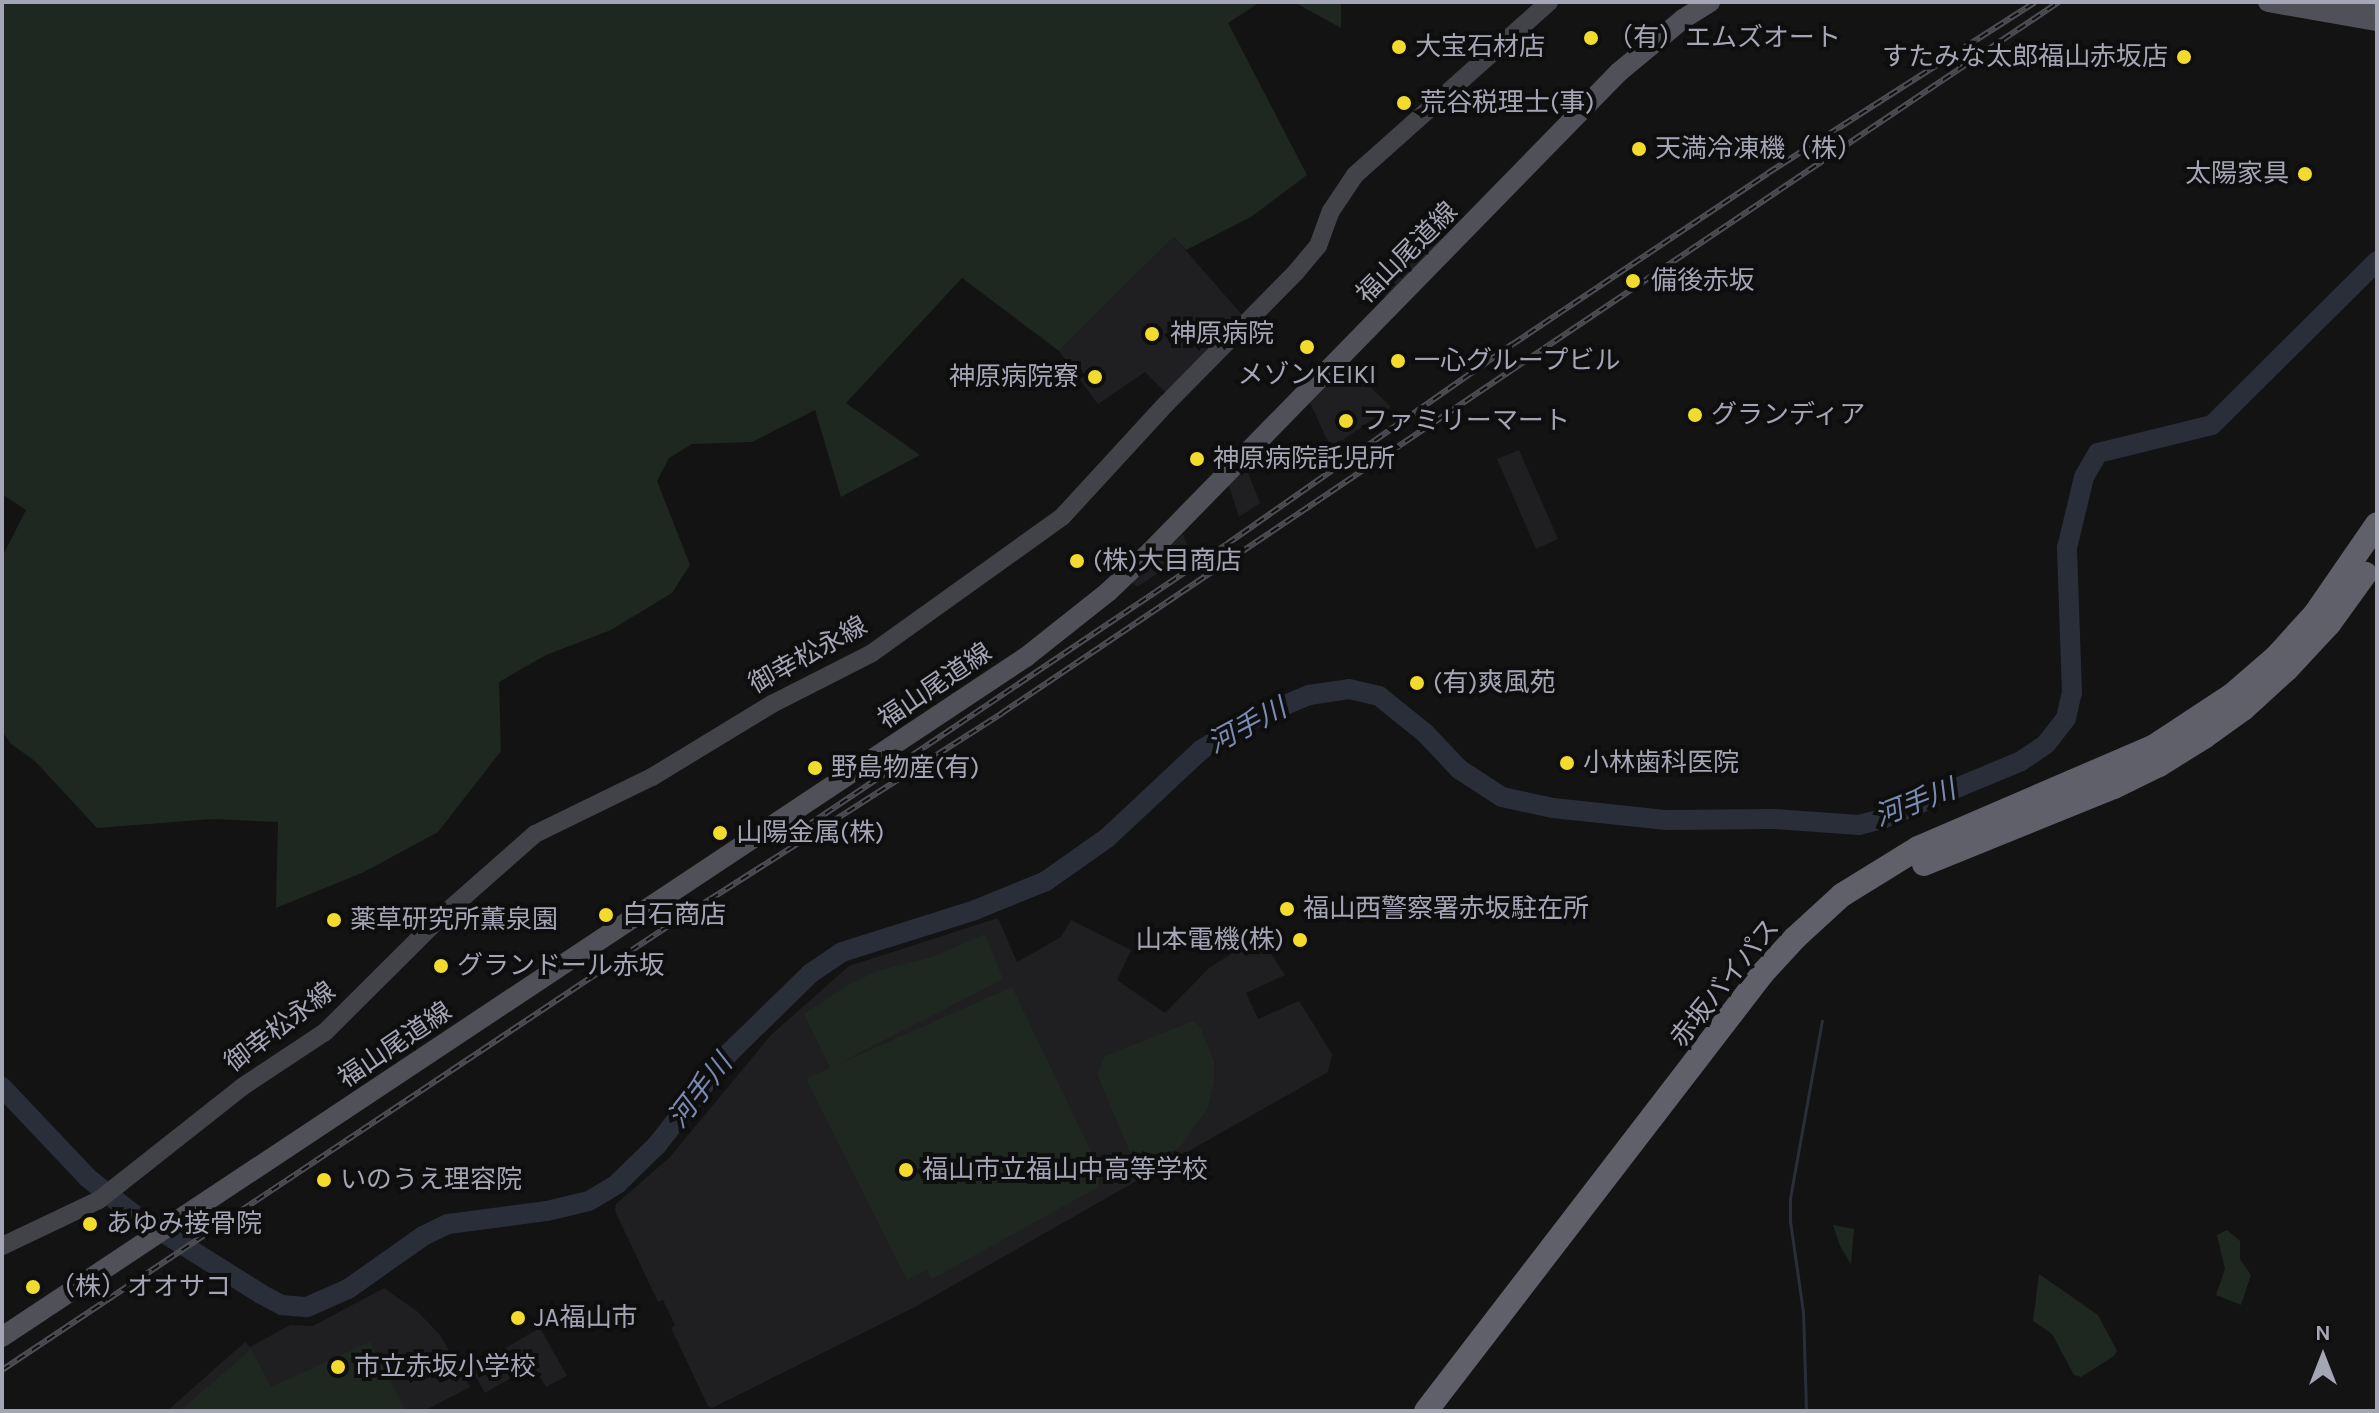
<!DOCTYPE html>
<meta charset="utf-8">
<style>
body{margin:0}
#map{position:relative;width:2379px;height:1413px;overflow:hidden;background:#131314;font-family:Karla,"Noto Sans JP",sans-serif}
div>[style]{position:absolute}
.built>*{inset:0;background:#1f1f21}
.green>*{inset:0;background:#1f2721}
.stream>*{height:3px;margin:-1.5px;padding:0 1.5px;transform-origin:1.5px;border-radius:1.5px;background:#292e38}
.river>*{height:20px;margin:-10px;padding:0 10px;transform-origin:10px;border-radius:10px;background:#292e38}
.secondary>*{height:18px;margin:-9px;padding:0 9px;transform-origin:9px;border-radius:9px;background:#424249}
.primary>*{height:20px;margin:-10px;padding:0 10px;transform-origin:10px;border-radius:10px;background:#505058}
.highway>*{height:24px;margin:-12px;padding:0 12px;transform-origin:12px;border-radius:12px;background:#60606a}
.rail>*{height:6px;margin-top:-3px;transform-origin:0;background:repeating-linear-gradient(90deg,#0e0e0f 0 9px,#4d4d54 0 18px);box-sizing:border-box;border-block:2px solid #4d4d54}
.dots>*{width:22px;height:22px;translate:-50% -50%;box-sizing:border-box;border:4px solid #0e0e0f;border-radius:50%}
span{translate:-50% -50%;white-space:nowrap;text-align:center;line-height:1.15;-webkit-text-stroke:8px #0e0e0f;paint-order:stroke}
.poi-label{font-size:26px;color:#a4a5b5}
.left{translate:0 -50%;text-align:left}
.right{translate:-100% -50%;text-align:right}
.street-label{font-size:26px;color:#a4a5b5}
.water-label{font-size:28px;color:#7a8bb1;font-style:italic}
.frame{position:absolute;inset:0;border:4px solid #a4a5b5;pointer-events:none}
.north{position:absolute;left:2283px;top:1317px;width:80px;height:80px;-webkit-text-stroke:6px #0e0e0f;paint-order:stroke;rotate:0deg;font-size:22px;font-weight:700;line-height:32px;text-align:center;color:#a4a5b5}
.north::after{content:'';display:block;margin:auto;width:28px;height:36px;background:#a4a5b5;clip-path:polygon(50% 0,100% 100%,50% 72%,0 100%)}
</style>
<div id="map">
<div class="built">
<div style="clip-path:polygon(1174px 237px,1244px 317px,1170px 397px,1145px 372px,1098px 404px,1059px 351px)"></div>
<div style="clip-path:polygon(1438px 238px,1441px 241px,1386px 298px,1366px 274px)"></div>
<div style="clip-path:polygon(1348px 365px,1391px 407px,1331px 448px,1310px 403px)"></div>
<div style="clip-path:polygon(1519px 450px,1558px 539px,1536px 549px,1497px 459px)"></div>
<div style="clip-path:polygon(1245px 465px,1260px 503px,1239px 517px,1228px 483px)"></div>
<div style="clip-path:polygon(1183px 534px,1190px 552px,1137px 587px,1131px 581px)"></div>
<div style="clip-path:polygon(998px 918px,1017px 962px,1061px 937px,1071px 920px,1131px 950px,1117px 980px,1165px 1013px,1209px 968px,1259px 936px,1285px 975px,1246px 993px,1258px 1019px,1299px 1001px,1332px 1054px,1328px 1072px,915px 1307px,712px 1408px,708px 1406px,671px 1328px,675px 1325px,663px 1300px,658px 1302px,615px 1211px,616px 1204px,670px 1157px,771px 1035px,849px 966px)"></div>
<div style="clip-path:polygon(384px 1288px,418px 1312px,440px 1335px,470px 1387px,424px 1411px,167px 1411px,245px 1342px,250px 1347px,290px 1325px,313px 1326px)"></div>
<div style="clip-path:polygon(540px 1328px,567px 1376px,546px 1387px,533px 1365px,485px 1393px,471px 1368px)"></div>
</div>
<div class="green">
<div style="clip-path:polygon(2px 2px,1260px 2px,1228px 23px,1307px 175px,1251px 217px,1186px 250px,1174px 237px,1059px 351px,962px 278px,846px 403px,920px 455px,841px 497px,815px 410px,752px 442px,692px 444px,669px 458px,657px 481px,690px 565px,672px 593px,611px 630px,546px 655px,499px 682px,501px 751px,438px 832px,364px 872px,276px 908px,278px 822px,212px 819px,97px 828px,35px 761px,11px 744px,2px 731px,2px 557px,26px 510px,2px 494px)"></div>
<div style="clip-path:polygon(1294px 2px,1341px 2px,1341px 28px)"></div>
<div style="clip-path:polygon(985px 934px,1003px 979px,836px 1065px,1012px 987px,1100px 1170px,1098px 1187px,932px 1279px,927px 1270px,907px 1280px,806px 1079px,830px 1068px,804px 1014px,846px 986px,877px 971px,932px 957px)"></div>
<div style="clip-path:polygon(1193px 1021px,1201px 1029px,1214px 1061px,1214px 1081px,1207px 1110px,1180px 1147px,1137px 1169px,1097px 1074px,1105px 1056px)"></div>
<div style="clip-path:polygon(1833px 1225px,1854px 1229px,1851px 1264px,1840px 1246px)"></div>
<div style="clip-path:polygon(2227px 1230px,2240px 1241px,2240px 1259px,2251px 1275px,2241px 1305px,2216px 1295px,2225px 1269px,2217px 1235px)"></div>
<div style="clip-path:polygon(2039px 1274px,2098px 1315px,2117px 1351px,2114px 1356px,2081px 1377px,2074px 1375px,2052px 1334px,2033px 1321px)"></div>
<div style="clip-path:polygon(370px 1342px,406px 1411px,180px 1411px,251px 1349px,271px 1387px)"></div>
</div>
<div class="stream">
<div style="left:1806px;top:1411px;width:99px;rotate:-91.7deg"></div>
<div style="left:1803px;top:1312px;width:92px;rotate:-98.1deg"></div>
<div style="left:1790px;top:1221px;width:23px;rotate:-90deg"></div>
<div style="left:1790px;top:1198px;width:180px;rotate:-79.8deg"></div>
</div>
<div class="river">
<div style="left:2px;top:1087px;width:125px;rotate:46.6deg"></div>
<div style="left:88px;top:1178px;width:56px;rotate:38.5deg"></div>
<div style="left:132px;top:1213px;width:152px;rotate:32.1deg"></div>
<div style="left:261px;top:1294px;width:24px;rotate:28deg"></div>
<div style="left:282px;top:1305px;width:25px;rotate:5deg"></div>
<div style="left:307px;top:1307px;width:45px;rotate:-23.7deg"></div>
<div style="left:348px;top:1289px;width:92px;rotate:-35.2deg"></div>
<div style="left:423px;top:1236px;width:28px;rotate:-26deg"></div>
<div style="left:448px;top:1224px;width:100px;rotate:-7.5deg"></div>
<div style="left:547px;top:1211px;width:43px;rotate:-13.4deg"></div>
<div style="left:589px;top:1201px;width:33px;rotate:-31deg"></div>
<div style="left:617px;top:1184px;width:56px;rotate:-44.3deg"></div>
<div style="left:657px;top:1145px;width:117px;rotate:-52deg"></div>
<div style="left:729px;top:1053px;width:115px;rotate:-44.3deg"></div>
<div style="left:811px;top:973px;width:37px;rotate:-34deg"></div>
<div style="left:842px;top:952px;width:139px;rotate:-17.5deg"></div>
<div style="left:975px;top:910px;width:77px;rotate:-22.2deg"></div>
<div style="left:1046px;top:881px;width:75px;rotate:-35.2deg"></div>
<div style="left:1107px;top:838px;width:129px;rotate:-43.1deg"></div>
<div style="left:1201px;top:750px;width:54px;rotate:-32.2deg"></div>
<div style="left:1247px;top:721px;width:67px;rotate:-22.8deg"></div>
<div style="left:1309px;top:695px;width:40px;rotate:-8.5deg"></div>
<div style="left:1349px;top:689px;width:31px;rotate:13deg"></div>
<div style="left:1379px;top:696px;width:59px;rotate:38.8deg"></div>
<div style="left:1425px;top:733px;width:50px;rotate:46.6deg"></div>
<div style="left:1459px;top:769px;width:51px;rotate:33.1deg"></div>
<div style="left:1502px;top:797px;width:52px;rotate:12.2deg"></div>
<div style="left:1553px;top:808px;width:114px;rotate:6.1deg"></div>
<div style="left:1666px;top:820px;width:108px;rotate:-0.5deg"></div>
<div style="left:1774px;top:819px;width:85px;rotate:4deg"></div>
<div style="left:1859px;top:825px;width:24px;rotate:-15deg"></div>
<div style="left:1882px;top:819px;width:151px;rotate:-22.6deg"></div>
<div style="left:2021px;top:761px;width:30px;rotate:-34deg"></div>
<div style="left:2046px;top:744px;width:33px;rotate:-52deg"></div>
<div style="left:2066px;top:718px;width:26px;rotate:-77deg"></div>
<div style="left:2072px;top:693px;width:145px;rotate:-92deg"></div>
<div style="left:2067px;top:548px;width:73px;rotate:-76.5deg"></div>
<div style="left:2084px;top:477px;width:28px;rotate:-60deg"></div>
<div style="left:2098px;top:453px;width:117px;rotate:-13.8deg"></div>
<div style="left:2212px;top:425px;width:233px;rotate:-44.8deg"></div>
</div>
<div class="secondary">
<div style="left:2px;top:1246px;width:107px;rotate:-25.4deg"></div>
<div style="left:99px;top:1200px;width:182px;rotate:-38.3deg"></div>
<div style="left:242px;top:1087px;width:100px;rotate:-33.5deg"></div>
<div style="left:325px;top:1032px;width:165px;rotate:-44.8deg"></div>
<div style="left:442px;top:916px;width:124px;rotate:-41.4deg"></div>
<div style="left:535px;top:834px;width:130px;rotate:-26deg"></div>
<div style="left:652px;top:777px;width:140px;rotate:-31.3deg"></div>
<div style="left:772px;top:704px;width:112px;rotate:-27deg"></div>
<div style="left:872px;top:653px;width:234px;rotate:-35.6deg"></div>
<div style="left:1062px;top:517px;width:155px;rotate:-47.4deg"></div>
<div style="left:1167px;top:403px;width:184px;rotate:-45.4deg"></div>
<div style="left:1296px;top:272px;width:34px;rotate:-50deg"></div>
<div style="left:1318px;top:246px;width:37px;rotate:-70deg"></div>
<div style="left:1331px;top:211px;width:43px;rotate:-56.3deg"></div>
<div style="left:1355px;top:175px;width:260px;rotate:-41.7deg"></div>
</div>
<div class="primary">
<div style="left:2268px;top:2px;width:111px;rotate:9.9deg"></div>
<div style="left:2348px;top:2px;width:29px;rotate:10deg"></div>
<div style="left:2px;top:1337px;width:1229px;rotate:-33.59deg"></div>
<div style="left:1026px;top:657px;width:105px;rotate:-38.4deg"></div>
<div style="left:1108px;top:592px;width:58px;rotate:-43.6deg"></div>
<div style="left:1150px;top:552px;width:671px;rotate:-45.66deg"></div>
<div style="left:1619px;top:72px;width:83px;rotate:-39.6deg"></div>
<div style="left:1683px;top:19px;width:32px;rotate:-32deg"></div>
</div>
<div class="highway">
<div style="left:1924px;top:864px;width:205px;rotate:-22.1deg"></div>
<div style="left:2114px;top:787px;width:50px;rotate:-26.1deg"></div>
<div style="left:2159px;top:765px;width:53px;rotate:-31.9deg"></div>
<div style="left:2204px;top:737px;width:48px;rotate:-35.7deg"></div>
<div style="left:2243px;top:709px;width:59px;rotate:-42.3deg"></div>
<div style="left:2287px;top:669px;width:62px;rotate:-47deg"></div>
<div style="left:2329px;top:624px;width:62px;rotate:-54.2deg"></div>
<div style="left:1426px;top:1411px;width:551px;rotate:-52.44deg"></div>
<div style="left:1762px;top:974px;width:49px;rotate:-47.5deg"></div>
<div style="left:1795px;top:938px;width:64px;rotate:-42.5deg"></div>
<div style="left:1842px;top:895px;width:89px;rotate:-31.7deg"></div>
<div style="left:1918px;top:848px;width:256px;rotate:-23.3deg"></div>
<div style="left:2153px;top:747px;width:95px;rotate:-33.4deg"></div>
<div style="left:2232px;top:695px;width:58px;rotate:-40.8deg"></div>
<div style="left:2276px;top:657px;width:58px;rotate:-47.8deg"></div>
<div style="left:2315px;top:614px;width:109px;rotate:-55.4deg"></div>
</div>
<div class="rail">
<div style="left:780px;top:844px;width:538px;rotate:-33.87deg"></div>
<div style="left:1227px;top:544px;width:349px;rotate:-35deg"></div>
<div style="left:1513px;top:344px;width:307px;rotate:-33.8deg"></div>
<div style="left:1768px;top:173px;width:317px;rotate:-32.6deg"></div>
<div style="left:2px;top:1370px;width:797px;rotate:-33.69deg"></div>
<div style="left:665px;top:928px;width:400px;rotate:-32.5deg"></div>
<div style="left:1002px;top:713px;width:1274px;rotate:-33.93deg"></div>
</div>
<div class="dots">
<div style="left:1591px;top:38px;background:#f2db2d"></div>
<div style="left:1399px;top:47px;background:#f2db2d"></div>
<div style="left:2184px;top:57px;background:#f2db2d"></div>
<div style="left:1404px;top:103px;background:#f2db2d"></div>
<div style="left:1639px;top:149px;background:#f2db2d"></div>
<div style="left:2305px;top:174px;background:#f2db2d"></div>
<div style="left:1633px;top:281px;background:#f2db2d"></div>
<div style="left:1152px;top:334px;background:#f2db2d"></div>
<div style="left:1307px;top:347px;background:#f2db2d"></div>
<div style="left:1398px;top:361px;background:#f2db2d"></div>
<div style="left:1095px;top:377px;background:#f2db2d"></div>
<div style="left:1695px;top:415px;background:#f2db2d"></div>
<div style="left:1346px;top:421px;background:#f2db2d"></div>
<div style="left:1197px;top:459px;background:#f2db2d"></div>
<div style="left:1077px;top:561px;background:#f2db2d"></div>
<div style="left:1417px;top:683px;background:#f2db2d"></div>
<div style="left:1567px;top:763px;background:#f2db2d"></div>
<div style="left:815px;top:768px;background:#f2db2d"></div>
<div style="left:720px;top:833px;background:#f2db2d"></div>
<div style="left:1287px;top:909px;background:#f2db2d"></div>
<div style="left:606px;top:915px;background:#f2db2d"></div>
<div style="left:334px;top:920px;background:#f2db2d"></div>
<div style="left:1300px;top:940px;background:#f2db2d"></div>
<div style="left:441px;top:966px;background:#f2db2d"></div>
<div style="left:906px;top:1170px;background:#f2db2d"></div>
<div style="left:324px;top:1180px;background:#f2db2d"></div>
<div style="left:90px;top:1224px;background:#f2db2d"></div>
<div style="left:33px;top:1287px;background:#f2db2d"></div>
<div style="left:518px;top:1318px;background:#f2db2d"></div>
<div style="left:338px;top:1367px;background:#f2db2d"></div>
</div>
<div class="poi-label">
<span class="left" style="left:1607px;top:38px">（有）エムズオート</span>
<span class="left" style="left:1415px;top:47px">大宝石材店</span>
<span class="right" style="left:2168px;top:57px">すたみな太郎福山赤坂店</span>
<span class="left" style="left:1420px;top:103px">荒谷税理士(事)</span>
<span class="left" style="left:1655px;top:149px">天満冷凍機（株）</span>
<span class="right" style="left:2289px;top:174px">太陽家具</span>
<span class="left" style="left:1651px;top:281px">備後赤坂</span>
<span class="left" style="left:1170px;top:334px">神原病院</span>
<span class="left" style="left:1414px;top:361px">一心グループビル</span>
<span style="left:1307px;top:375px">メゾンKEIKI</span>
<span class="right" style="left:1079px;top:377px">神原病院寮</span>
<span class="left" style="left:1711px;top:415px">グランディア</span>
<span class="left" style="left:1362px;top:421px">ファミリーマート</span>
<span class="left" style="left:1213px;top:459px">神原病院託児所</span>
<span class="left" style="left:1093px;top:561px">(株)大目商店</span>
<span class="left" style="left:1433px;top:683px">(有)爽風苑</span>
<span class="left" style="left:1583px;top:763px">小林歯科医院</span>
<span class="left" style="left:831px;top:768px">野島物産(有)</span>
<span class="left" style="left:736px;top:833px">山陽金属(株)</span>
<span class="left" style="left:1303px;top:909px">福山西警察署赤坂駐在所</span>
<span class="left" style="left:622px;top:915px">白石商店</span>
<span class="left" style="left:350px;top:920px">薬草研究所薫泉園</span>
<span class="right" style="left:1284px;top:940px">山本電機(株)</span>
<span class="left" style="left:457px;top:966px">グランドール赤坂</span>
<span class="left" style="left:922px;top:1170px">福山市立福山中高等学校</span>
<span class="left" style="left:340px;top:1180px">いのうえ理容院</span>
<span class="left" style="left:106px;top:1224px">あゆみ接骨院</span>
<span class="left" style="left:49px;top:1287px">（株）オオサコ</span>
<span class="left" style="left:534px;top:1318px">JA福山市</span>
<span class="left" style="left:354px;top:1367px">市立赤坂小学校</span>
</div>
<div class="street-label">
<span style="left:1407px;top:253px;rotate:-45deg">福山尾道線</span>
<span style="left:808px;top:655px;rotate:-29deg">御幸松永線</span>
<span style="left:935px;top:686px;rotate:-34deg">福山尾道線</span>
<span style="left:1725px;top:983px;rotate:-51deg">赤坂バイパス</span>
<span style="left:280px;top:1027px;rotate:-37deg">御幸松永線</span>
<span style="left:395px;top:1045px;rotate:-34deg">福山尾道線</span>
</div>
<div class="water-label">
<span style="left:1247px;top:726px;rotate:-28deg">河手川</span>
<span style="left:1915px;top:803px;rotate:-21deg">河手川</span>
<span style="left:700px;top:1091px;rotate:-52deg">河手川</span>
</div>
<div class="frame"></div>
<div class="north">N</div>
</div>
